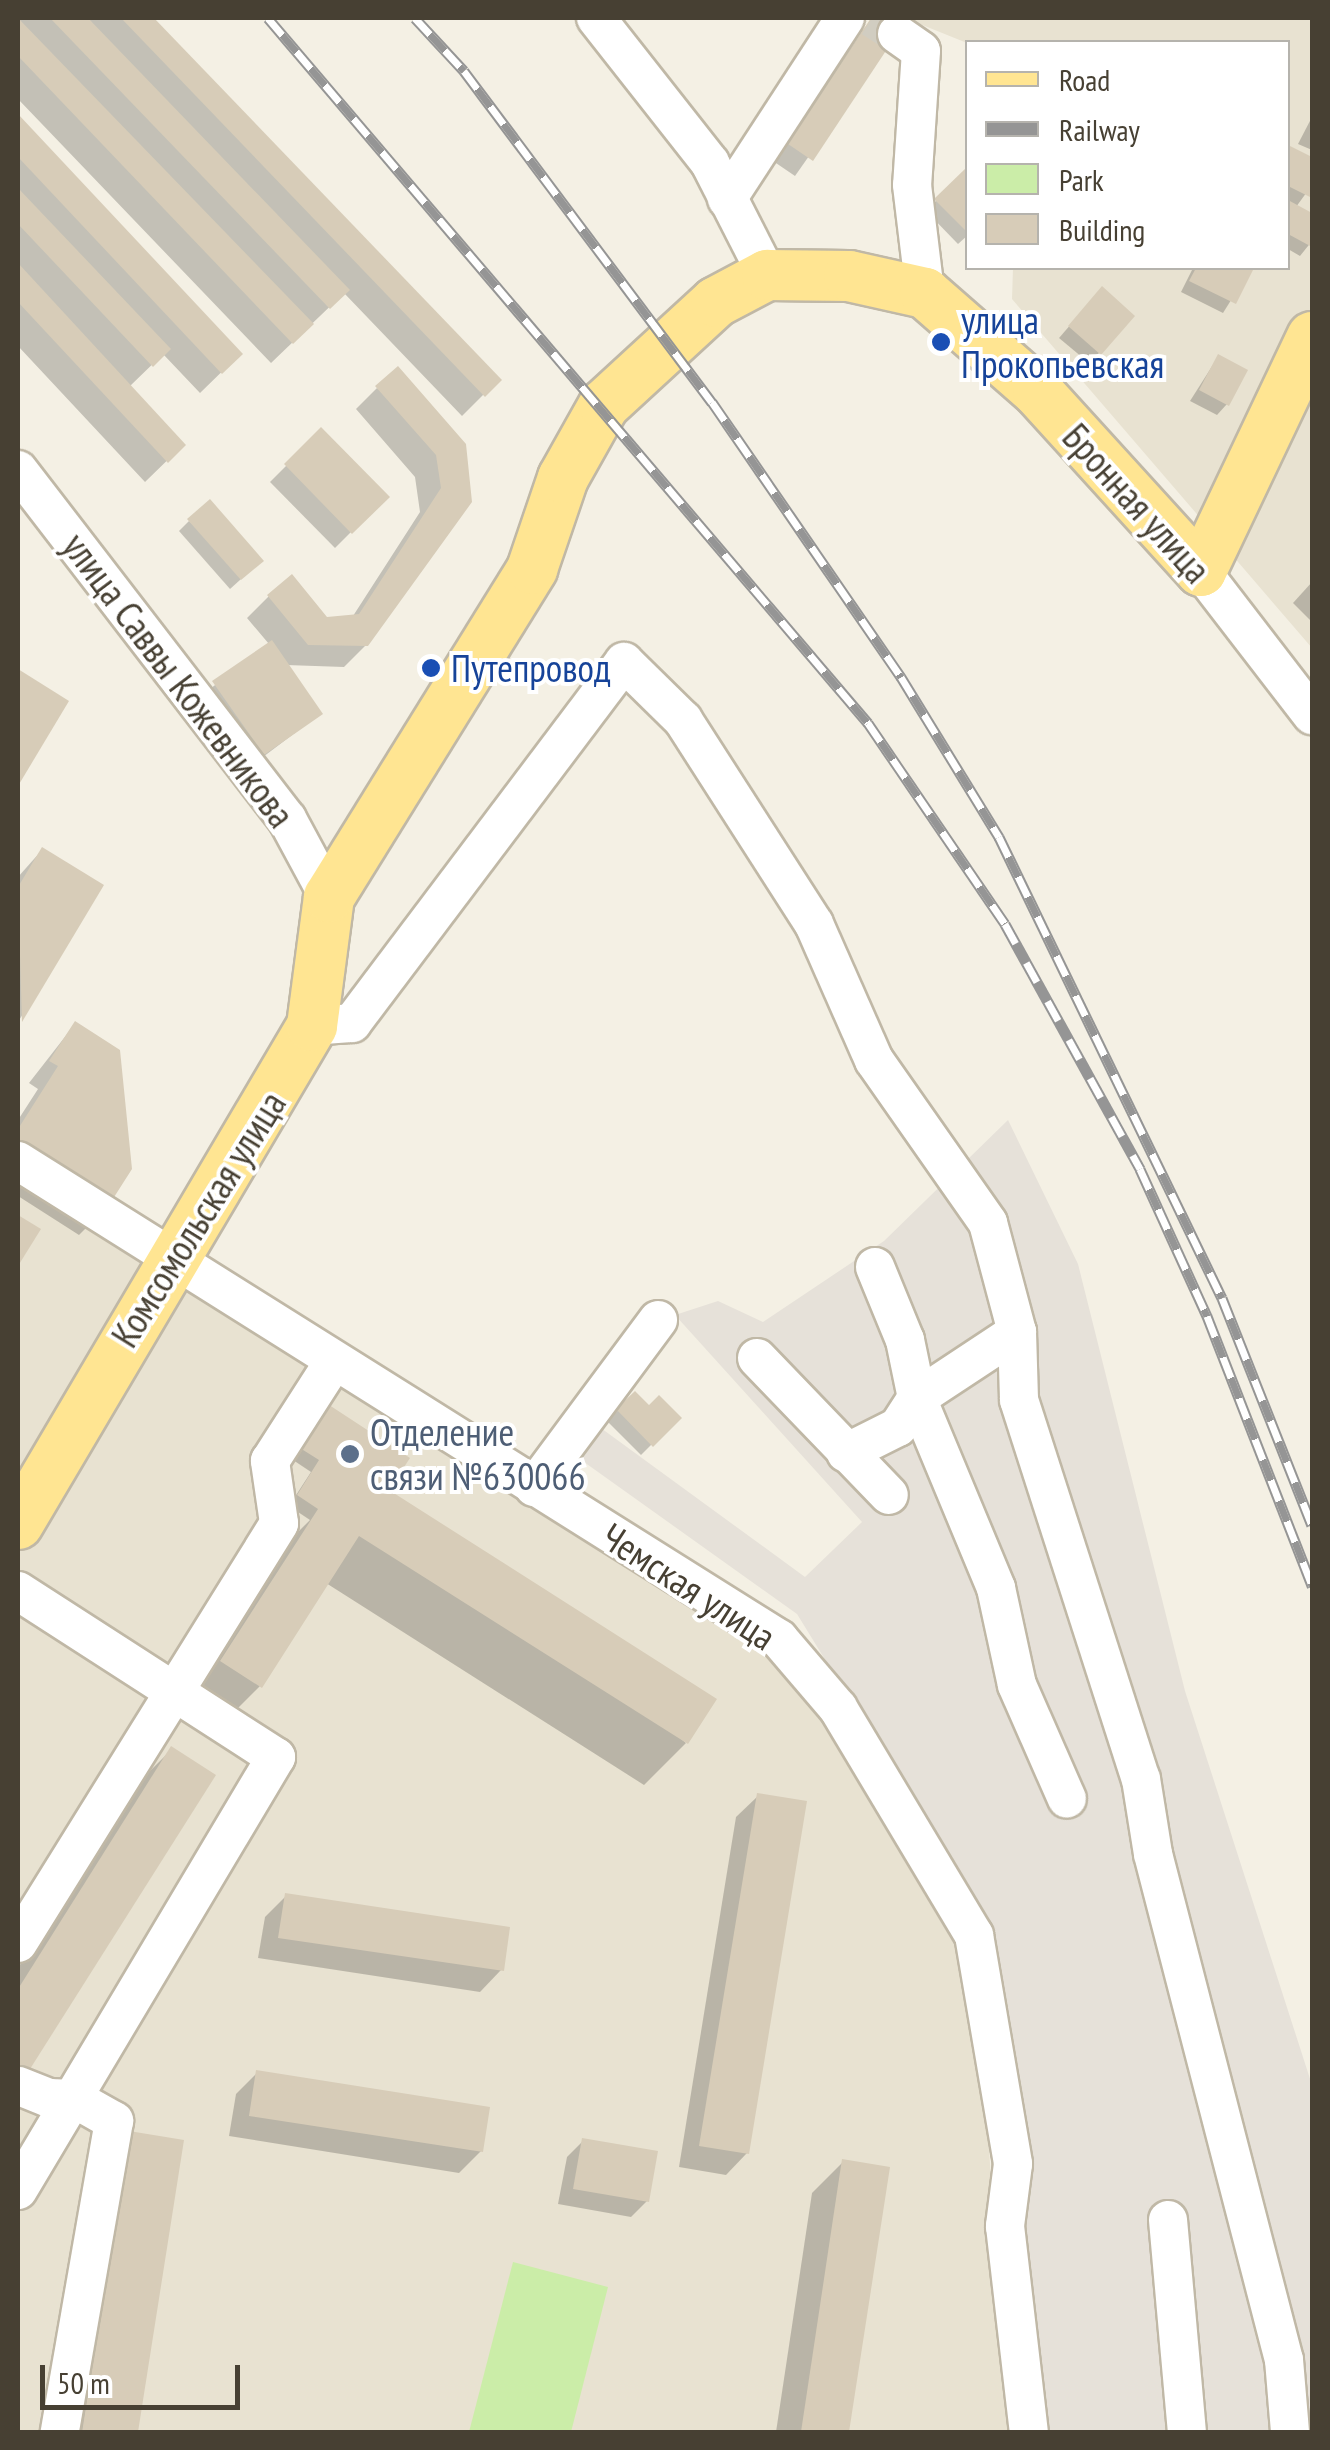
<!DOCTYPE html>
<meta charset="utf-8">
<style>
body{margin:0}
#map{position:relative;width:1330px;height:2450px;overflow:hidden;background:#f4f0e4;font-family:"PT Sans Narrow",sans-serif}
div>[style]{position:absolute}
.residential>*{inset:0;background:#e8e2d1}
.industrial>*{inset:0;background:#e6e1d9}
.green>*{inset:0;background:#cbeda8}
.shadow>*{inset:0;background:#0003}
.building>*{inset:0;background:#d7ccb8}
.minor-tunnel>*{height:38px;margin-top:-19px;transform-origin:0;background:repeating-linear-gradient(90deg,#d1cdc1 0 38px,transparent 0 57px)}
.roads{filter:drop-shadow(2px 0 #c0b8a6) drop-shadow(-2px 0 #c0b8a6) drop-shadow(0 2px #c0b8a6) drop-shadow(0 -2px #c0b8a6)}
.minor>*{height:38px;margin:-19px;padding:0 19px;transform-origin:19px;border-radius:19px;background:#fff}
.major>*{height:50px;margin:-25px;padding:0 25px;transform-origin:25px;border-radius:25px;background:#ffe592}
.rail>*{height:11px;margin-top:-5.5px;transform-origin:0;background:repeating-linear-gradient(90deg,#fff 0 22px,#959595 0 44px);box-sizing:border-box;border-block:2px solid #959595}
.dots>*{width:28px;height:28px;translate:-50% -50%;box-sizing:border-box;border:5px solid #fff;border-radius:50%}
span{translate:-50% -50%;white-space:nowrap;text-align:center;line-height:1.15;-webkit-text-stroke:8px #fff;paint-order:stroke}
.transit-label{font-size:38px;color:#164399}
.left{translate:0 -50%;text-align:left}
.street-label{font-size:38px;color:#474033}
.service-label{font-size:38px;color:#4e5e75}
.frame{position:absolute;inset:0;border:20px solid #474033;pointer-events:none}
.legend{position:absolute;left:965px;top:40px;width:325px;height:230px;box-sizing:border-box;background:#fff;border:2px solid #b5b3ad;margin:0;padding:12px 18px;list-style:none;font-size:30px;color:#474033}
.legend li{display:flex;align-items:center;gap:20px;height:50px}
.legend b{width:50px;border:2px solid #b5b3ad}
.scale{position:absolute;left:40px;top:2365px;width:200px;height:45px;box-sizing:border-box;border:5px solid #474033;border-top:0;padding-left:12px;font-size:30px;line-height:35px;white-space:nowrap;color:#474033;-webkit-text-stroke:8px #fff;paint-order:stroke}
</style>
<div id="map">
<div class="residential">
<div style="clip-path:polygon(905px 18px,1312px 18px,1312px 648px,1012px 299px,1013px 268px,1288px 268px,1288px 42px,967px 43px)"></div>
<div style="clip-path:polygon(18px 1143px,780px 1648px,973px 1911px,1008px 2432px,18px 2432px)"></div>
</div>
<div class="industrial">
<div style="clip-path:polygon(1008px 1120px,1078px 1264px,1185px 1691px,1312px 2085px,1312px 2432px,1038px 2432px,978px 1908px,797px 1614px,570px 1452px,594px 1423px,805px 1577px,862px 1522px,675px 1315px,718px 1301px,763px 1322px,884px 1241px)"></div>
</div>
<div class="green">
<div style="clip-path:polygon(513px 2262px,608px 2287px,571px 2432px,469px 2432px)"></div>
</div>
<div class="shadow">
<div style="clip-path:polygon(18px 18px,150px 18px,498px 380px,462px 416px,344px 293px,271px 363px,18px 99px)"></div>
<div style="clip-path:polygon(872px 18px,898px 29px,795px 176px,773px 161px)"></div>
<div style="clip-path:polygon(1312px 117px,1312px 150px,1298px 144px)"></div>
<div style="clip-path:polygon(18px 118px,240px 354px,200px 393px,163px 354px,129px 387px,183px 445px,145px 482px,18px 346px)"></div>
<div style="clip-path:polygon(1288px 148px,1312px 160px,1312px 185px,1296px 207px,1312px 216px,1312px 241px,1300px 256px,1288px 249px)"></div>
<div style="clip-path:polygon(968px 170px,968px 235px,958px 244px,926px 211px)"></div>
<div style="clip-path:polygon(1193px 268px,1251px 268px,1223px 313px,1181px 292px)"></div>
<div style="clip-path:polygon(1092px 300px,1099px 353px,1089px 363px,1059px 338px)"></div>
<div style="clip-path:polygon(1218px 357px,1227px 404px,1217px 415px,1190px 401px)"></div>
<div style="clip-path:polygon(377px 388px,464px 445px,366px 645px,344px 667px,286px 665px,320px 714px,247px 769px,198px 698px,269px 644px,247px 618px,269px 596px,326px 620px,353px 616px,420px 512px,415px 477px,356px 409px)"></div>
<div style="clip-path:polygon(321px 431px,386px 497px,335px 548px,270px 482px)"></div>
<div style="clip-path:polygon(189px 521px,250px 571px,230px 589px,179px 531px)"></div>
<div style="clip-path:polygon(1312px 582px,1312px 622px,1293px 603px)"></div>
<div style="clip-path:polygon(18px 672px,66px 702px,18px 781px)"></div>
<div style="clip-path:polygon(42px 850px,101px 886px,18px 1022px,18px 877px)"></div>
<div style="clip-path:polygon(75px 1024px,100px 1214px,79px 1235px,18px 1196px,18px 1120px,38px 1089px,29px 1083px)"></div>
<div style="clip-path:polygon(635px 1394px,649px 1408px,678px 1418px,641px 1455px,607px 1421px)"></div>
<div style="clip-path:polygon(310px 1412px,385px 1491px,686px 1743px,644px 1785px,326px 1583px,260px 1686px,218px 1728px,180px 1704px,276px 1554px,310px 1520px,289px 1506px,311px 1472px,284px 1454px)"></div>
<div style="clip-path:polygon(171px 1750px,18px 2084px,18px 1968px,129px 1792px)"></div>
<div style="clip-path:polygon(758px 1796px,747px 2153px,726px 2175px,679px 2167px,736px 1817px)"></div>
<div style="clip-path:polygon(286px 1896px,501px 1970px,480px 1992px,258px 1958px,265px 1917px)"></div>
<div style="clip-path:polygon(257px 2073px,481px 2151px,459px 2173px,229px 2136px,236px 2094px)"></div>
<div style="clip-path:polygon(583px 2141px,647px 2201px,631px 2217px,558px 2204px,567px 2157px)"></div>
<div style="clip-path:polygon(181px 2142px,136px 2432px,57px 2432px,99px 2165px)"></div>
<div style="clip-path:polygon(843px 2162px,887px 2169px,847px 2432px,776px 2432px,812px 2193px)"></div>
</div>
<div class="building">
<div style="clip-path:polygon(18px 18px,314px 324px,293px 344px,18px 56px)"></div>
<div style="clip-path:polygon(50px 18px,88px 18px,350px 290px,330px 309px)"></div>
<div style="clip-path:polygon(121px 18px,154px 18px,502px 380px,485px 397px)"></div>
<div style="clip-path:polygon(871px 18px,901px 28px,813px 161px,788px 144px)"></div>
<div style="clip-path:polygon(18px 114px,243px 354px,222px 374px,18px 157px)"></div>
<div style="clip-path:polygon(1288px 145px,1312px 157px,1310px 197px,1288px 186px)"></div>
<div style="clip-path:polygon(968px 166px,968px 233px,934px 199px)"></div>
<div style="clip-path:polygon(18px 188px,171px 349px,153px 367px,18px 224px)"></div>
<div style="clip-path:polygon(1288px 200px,1312px 213px,1312px 247px,1288px 234px)"></div>
<div style="clip-path:polygon(18px 263px,186px 445px,168px 463px,18px 302px)"></div>
<div style="clip-path:polygon(1196px 268px,1254px 268px,1236px 304px,1189px 281px)"></div>
<div style="clip-path:polygon(1102px 286px,1135px 316px,1101px 355px,1068px 326px)"></div>
<div style="clip-path:polygon(1218px 354px,1248px 370px,1229px 406px,1199px 390px)"></div>
<div style="clip-path:polygon(398px 366px,466px 444px,472px 502px,368px 646px,308px 645px,267px 595px,292px 574px,327px 617px,359px 614px,441px 488px,436px 455px,375px 386px)"></div>
<div style="clip-path:polygon(321px 427px,390px 497px,352px 534px,284px 464px)"></div>
<div style="clip-path:polygon(210px 499px,264px 561px,241px 580px,187px 519px)"></div>
<div style="clip-path:polygon(272px 640px,323px 714px,264px 755px,212px 681px)"></div>
<div style="clip-path:polygon(18px 669px,69px 701px,18px 786px)"></div>
<div style="clip-path:polygon(42px 847px,104px 885px,22px 1022px,18px 887px)"></div>
<div style="clip-path:polygon(75px 1021px,120px 1050px,132px 1169px,102px 1216px,18px 1161px,18px 1129px,58px 1066px,49px 1061px)"></div>
<div style="clip-path:polygon(18px 1215px,41px 1229px,18px 1266px)"></div>
<div style="clip-path:polygon(635px 1391px,649px 1405px,659px 1395px,682px 1418px,653px 1447px,616px 1409px)"></div>
<div style="clip-path:polygon(320px 1399px,410px 1458px,389px 1490px,717px 1699px,688px 1744px,359px 1536px,262px 1688px,220px 1661px,318px 1509px,297px 1495px,319px 1460px,292px 1443px)"></div>
<div style="clip-path:polygon(171px 1746px,216px 1775px,18px 2088px,18px 1989px)"></div>
<div style="clip-path:polygon(757px 1793px,807px 1801px,749px 2154px,699px 2146px)"></div>
<div style="clip-path:polygon(285px 1893px,510px 1927px,504px 1971px,278px 1938px)"></div>
<div style="clip-path:polygon(256px 2070px,490px 2107px,483px 2152px,249px 2116px)"></div>
<div style="clip-path:polygon(129px 2131px,184px 2140px,138px 2432px,82px 2432px)"></div>
<div style="clip-path:polygon(582px 2138px,658px 2151px,649px 2202px,573px 2189px)"></div>
<div style="clip-path:polygon(842px 2159px,890px 2167px,849px 2432px,801px 2432px)"></div>
</div>
<div class="minor-tunnel">
<div style="left:872px;top:18px;width:30px;rotate:33deg"></div>
</div>
<div class="roads">
<div class="minor">
<div style="left:596px;top:18px;width:184px;rotate:51.8deg"></div>
<div style="left:710px;top:163px;width:126px;rotate:63deg"></div>
<div style="left:897px;top:34px;width:29px;rotate:35deg"></div>
<div style="left:921px;top:51px;width:134px;rotate:93.8deg"></div>
<div style="left:912px;top:185px;width:109px;rotate:83.1deg"></div>
<div style="left:727px;top:199px;width:216px;rotate:-56.9deg"></div>
<div style="left:18px;top:470px;width:441px;rotate:52.4deg"></div>
<div style="left:287px;top:819px;width:89px;rotate:61.7deg"></div>
<div style="left:1201px;top:571px;width:182px;rotate:52.4deg"></div>
<div style="left:312px;top:1026px;width:40px;rotate:-4.3deg"></div>
<div style="left:352px;top:1023px;width:452px;rotate:-53deg"></div>
<div style="left:624px;top:662px;width:83px;rotate:44.5deg"></div>
<div style="left:683px;top:720px;width:242px;rotate:57.3deg"></div>
<div style="left:814px;top:924px;width:149px;rotate:66.2deg"></div>
<div style="left:874px;top:1060px;width:199px;rotate:55deg"></div>
<div style="left:988px;top:1223px;width:113px;rotate:75.1deg"></div>
<div style="left:1017px;top:1332px;width:68px;rotate:88.3deg"></div>
<div style="left:1019px;top:1400px;width:398px;rotate:72.2deg"></div>
<div style="left:1141px;top:1779px;width:76px;rotate:80.9deg"></div>
<div style="left:1153px;top:1854px;width:523px;rotate:75.49deg"></div>
<div style="left:1284px;top:2360px;width:72px;rotate:85.2deg"></div>
<div style="left:18px;top:1161px;width:899px;rotate:32.13deg"></div>
<div style="left:779px;top:1639px;width:91px;rotate:49.5deg"></div>
<div style="left:838px;top:1708px;width:265px;rotate:59.1deg"></div>
<div style="left:974px;top:1935px;width:232px;rotate:80.3deg"></div>
<div style="left:1013px;top:2164px;width:63px;rotate:97.4deg"></div>
<div style="left:1005px;top:2226px;width:207px;rotate:83.4deg"></div>
<div style="left:875px;top:1267px;width:79px;rotate:67.7deg"></div>
<div style="left:905px;top:1340px;width:59px;rotate:78.3deg"></div>
<div style="left:917px;top:1398px;width:206px;rotate:67.4deg"></div>
<div style="left:996px;top:1588px;width:99px;rotate:77.8deg"></div>
<div style="left:1017px;top:1685px;width:124px;rotate:66.3deg"></div>
<div style="left:757px;top:1358px;width:190px;rotate:46.1deg"></div>
<div style="left:846px;top:1453px;width:58px;rotate:-26.6deg"></div>
<div style="left:898px;top:1427px;width:35px;rotate:-57deg"></div>
<div style="left:917px;top:1398px;width:120px;rotate:-33.4deg"></div>
<div style="left:534px;top:1487px;width:208px;rotate:-53.4deg"></div>
<div style="left:18px;top:1591px;width:307px;rotate:32.8deg"></div>
<div style="left:276px;top:1757px;width:504px;rotate:120.79deg"></div>
<div style="left:18px;top:1943px;width:494px;rotate:-58.1deg"></div>
<div style="left:279px;top:1523px;width:63px;rotate:-98.3deg"></div>
<div style="left:270px;top:1461px;width:117px;rotate:-57.3deg"></div>
<div style="left:19px;top:2086px;width:32px;rotate:22deg"></div>
<div style="left:49px;top:2098px;width:26px;rotate:2deg"></div>
<div style="left:75px;top:2099px;width:45px;rotate:29.4deg"></div>
<div style="left:114px;top:2121px;width:316px;rotate:99.9deg"></div>
<div style="left:1168px;top:2220px;width:213px;rotate:84.9deg"></div>
</div>
<div class="major">
<div style="left:18px;top:1524px;width:578px;rotate:-59.44deg"></div>
<div style="left:312px;top:1026px;width:130px;rotate:-82.5deg"></div>
<div style="left:329px;top:897px;width:386px;rotate:-58.2deg"></div>
<div style="left:532px;top:569px;width:96px;rotate:-71.2deg"></div>
<div style="left:563px;top:478px;width:84px;rotate:-60.7deg"></div>
<div style="left:604px;top:405px;width:152px;rotate:-42.6deg"></div>
<div style="left:716px;top:302px;width:58px;rotate:-27.9deg"></div>
<div style="left:767px;top:275px;width:82px;rotate:0.7deg"></div>
<div style="left:849px;top:276px;width:78px;rotate:12.6deg"></div>
<div style="left:925px;top:293px;width:150px;rotate:41.2deg"></div>
<div style="left:1038px;top:392px;width:242px;rotate:47.7deg"></div>
<div style="left:1201px;top:571px;width:259px;rotate:-64.6deg"></div>
</div>
</div>
<div class="rail">
<div style="left:268px;top:18px;width:926px;rotate:49.6deg"></div>
<div style="left:868px;top:723px;width:243px;rotate:55.7deg"></div>
<div style="left:1005px;top:924px;width:280px;rotate:61.1deg"></div>
<div style="left:1140px;top:1169px;width:162px;rotate:65.5deg"></div>
<div style="left:1207px;top:1316px;width:290px;rotate:68.7deg"></div>
<div style="left:415px;top:18px;width:72px;rotate:47.2deg"></div>
<div style="left:464px;top:71px;width:414px;rotate:53.2deg"></div>
<div style="left:712px;top:402px;width:334px;rotate:55.5deg"></div>
<div style="left:901px;top:677px;width:188px;rotate:58.5deg"></div>
<div style="left:999px;top:837px;width:512px;rotate:64.19deg"></div>
<div style="left:1222px;top:1298px;width:244px;rotate:68.4deg"></div>
</div>
<div class="dots">
<div style="left:941px;top:342px;background:#1a4fb4"></div>
<div style="left:431px;top:668px;background:#1a4fb4"></div>
<div style="left:350px;top:1454px;background:#5c6f8a"></div>
</div>
<div class="transit-label">
<span class="left" style="left:961px;top:342px">улица<br>Прокопьевская</span>
<span class="left" style="left:451px;top:668px">Путепровод</span>
</div>
<div class="street-label">
<span style="left:1137px;top:503px;rotate:48deg">Бронная улица</span>
<span style="left:179px;top:680px;rotate:53deg">улица Саввы Кожевникова</span>
<span style="left:198px;top:1219px;rotate:-58deg">Комсомольская улица</span>
<span style="left:689px;top:1586px;rotate:33deg">Чемская улица</span>
</div>
<div class="service-label">
<span class="left" style="left:370px;top:1454px">Отделение<br>связи №630066</span>
</div>
<div class="frame"></div>
<ul class="legend">
<li><b style="height:12px;background:#ffe592"></b>Road</li>
<li><b style="height:12px;background:#959595"></b>Railway</li>
<li><b style="height:28px;background:#cbeda8"></b>Park</li>
<li><b style="height:28px;background:#d7ccb8"></b>Building</li>
</ul>
<div class="scale">50 m</div>
</div>
